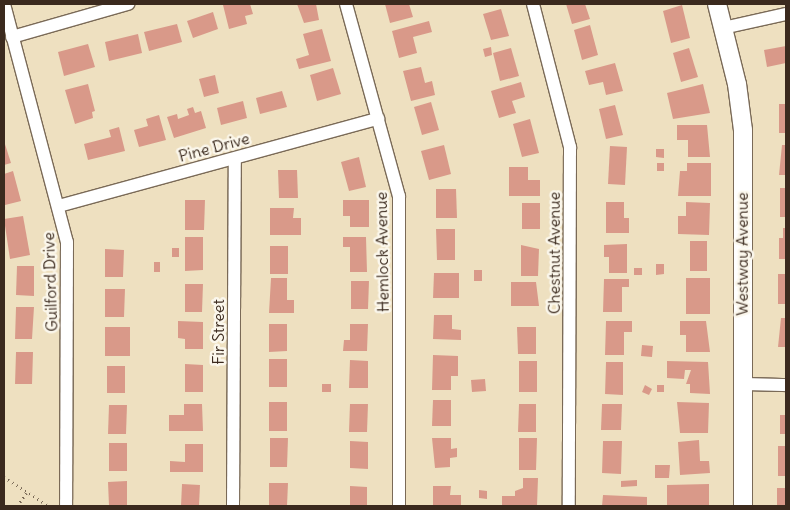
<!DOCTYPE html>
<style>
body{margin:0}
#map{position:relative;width:790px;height:510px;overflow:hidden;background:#eee0c0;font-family:Delius,sans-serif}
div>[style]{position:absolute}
.building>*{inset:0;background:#d99989}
.path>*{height:2.5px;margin-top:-1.25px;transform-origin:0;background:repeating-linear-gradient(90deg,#7a6a57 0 1px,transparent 0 5px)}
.roads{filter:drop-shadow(1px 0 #7a6a57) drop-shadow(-1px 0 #7a6a57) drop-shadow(0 1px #7a6a57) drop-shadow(0 -1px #7a6a57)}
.street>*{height:12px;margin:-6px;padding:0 6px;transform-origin:6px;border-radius:6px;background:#fff}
.secondary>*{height:18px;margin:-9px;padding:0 9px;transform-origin:9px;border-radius:9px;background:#fff}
span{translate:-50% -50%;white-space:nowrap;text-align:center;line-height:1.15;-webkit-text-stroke:5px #fbf7ec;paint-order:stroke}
.street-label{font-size:16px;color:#3b2a1e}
.frame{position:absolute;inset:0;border:5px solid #3b2a1e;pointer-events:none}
</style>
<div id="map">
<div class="building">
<div style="clip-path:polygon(250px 4px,253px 14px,245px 16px,247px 24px,229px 29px,223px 5px)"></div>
<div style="clip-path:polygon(297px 4px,316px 4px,319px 20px,304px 23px)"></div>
<div style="clip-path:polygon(385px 4px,409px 4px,413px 17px,390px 23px)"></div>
<div style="clip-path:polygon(566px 4px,585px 4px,590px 19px,572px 24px)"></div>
<div style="clip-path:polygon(682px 5px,690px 38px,671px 43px,663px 11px)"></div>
<div style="clip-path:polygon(501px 9px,509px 36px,491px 40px,483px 14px)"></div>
<div style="clip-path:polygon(213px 12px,218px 29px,193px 38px,187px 21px)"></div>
<div style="clip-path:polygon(429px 21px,432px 32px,413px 37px,417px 53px,399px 58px,392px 31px)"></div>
<div style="clip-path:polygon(177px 24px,182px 42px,149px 51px,144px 32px)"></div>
<div style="clip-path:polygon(590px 25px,598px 55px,582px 60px,574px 30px)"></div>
<div style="clip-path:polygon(322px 29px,331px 61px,299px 69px,296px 59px,309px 55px,303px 34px)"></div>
<div style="clip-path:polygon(138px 34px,142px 53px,109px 61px,105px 42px)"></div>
<div style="clip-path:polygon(88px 44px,95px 67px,64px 76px,58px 52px)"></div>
<div style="clip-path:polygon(786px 46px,786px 63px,767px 67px,764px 50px)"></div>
<div style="clip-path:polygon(491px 47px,492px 55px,485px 57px,483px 49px)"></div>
<div style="clip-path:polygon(511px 48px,519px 76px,500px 81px,493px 53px)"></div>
<div style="clip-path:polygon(689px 48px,698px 77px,681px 82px,673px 53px)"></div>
<div style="clip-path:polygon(615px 63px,623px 91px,606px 95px,603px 82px,589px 85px,585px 71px)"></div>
<div style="clip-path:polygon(421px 67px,425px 83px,432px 81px,435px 95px,411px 101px,403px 71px)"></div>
<div style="clip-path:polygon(333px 68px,341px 94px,317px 101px,310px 75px)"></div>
<div style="clip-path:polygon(215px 75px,219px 93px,204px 97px,199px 79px)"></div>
<div style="clip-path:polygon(521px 82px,525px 97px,512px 101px,516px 113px,499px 118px,491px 91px)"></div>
<div style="clip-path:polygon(88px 84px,95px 111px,92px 112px,93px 118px,75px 124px,65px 90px)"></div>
<div style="clip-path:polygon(703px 84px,710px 113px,673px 119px,667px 93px)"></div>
<div style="clip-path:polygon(282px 91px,287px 107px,260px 114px,256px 98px)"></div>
<div style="clip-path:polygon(243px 101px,247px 118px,221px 125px,217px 108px)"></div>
<div style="clip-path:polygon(431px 102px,439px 130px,422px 135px,414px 107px)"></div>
<div style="clip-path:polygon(779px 104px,786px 104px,786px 133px,779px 133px)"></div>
<div style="clip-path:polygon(615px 105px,623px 135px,606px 139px,599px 109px)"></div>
<div style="clip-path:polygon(193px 107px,195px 113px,201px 111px,206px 128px,174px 138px,167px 117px,177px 114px,178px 119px,189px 115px,187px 109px)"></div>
<div style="clip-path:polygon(159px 115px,166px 140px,139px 147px,134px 130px,148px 126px,146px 119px)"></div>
<div style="clip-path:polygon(530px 119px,539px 153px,522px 157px,513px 124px)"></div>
<div style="clip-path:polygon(677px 125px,707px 125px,710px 157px,688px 157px,688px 140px,677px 140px)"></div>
<div style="clip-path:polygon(119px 127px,125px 151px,88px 160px,84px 144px,111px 137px,109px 130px)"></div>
<div style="clip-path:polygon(4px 141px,11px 163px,4px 165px)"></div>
<div style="clip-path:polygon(444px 145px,451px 174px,429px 180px,421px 151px)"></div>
<div style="clip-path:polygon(782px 145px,786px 145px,786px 175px,779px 175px)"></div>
<div style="clip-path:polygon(610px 146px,627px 147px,625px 185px,608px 184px)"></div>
<div style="clip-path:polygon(656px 149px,664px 149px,664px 158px,656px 157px)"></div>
<div style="clip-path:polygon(359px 157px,366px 187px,349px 191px,341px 162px)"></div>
<div style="clip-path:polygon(657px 163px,664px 163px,664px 171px,657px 171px)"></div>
<div style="clip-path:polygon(687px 163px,711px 163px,711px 196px,678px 196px,680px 171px,687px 171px)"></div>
<div style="clip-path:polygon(509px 167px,528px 167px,528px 180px,540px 180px,540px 196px,509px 196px)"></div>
<div style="clip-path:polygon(278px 170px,297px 170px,298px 198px,279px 198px)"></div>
<div style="clip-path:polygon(13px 171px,21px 201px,5px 205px,4px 174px)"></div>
<div style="clip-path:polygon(780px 188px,786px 188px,786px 217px,780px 217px)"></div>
<div style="clip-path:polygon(436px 189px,456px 189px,457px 218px,436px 218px)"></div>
<div style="clip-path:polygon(185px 200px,205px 200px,204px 230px,185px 230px)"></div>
<div style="clip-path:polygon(343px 200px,369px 200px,369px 227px,350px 227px,350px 216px,343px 216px)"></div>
<div style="clip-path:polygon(606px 202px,624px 202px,624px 218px,629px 218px,629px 233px,606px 233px)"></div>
<div style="clip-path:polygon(686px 202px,710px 203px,709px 235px,678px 234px,678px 216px,686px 216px)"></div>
<div style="clip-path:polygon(522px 203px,540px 203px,540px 229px,522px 229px)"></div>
<div style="clip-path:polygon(270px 208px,294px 208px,293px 218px,301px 218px,301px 235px,270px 235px)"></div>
<div style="clip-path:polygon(23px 216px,30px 255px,10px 259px,4px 219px)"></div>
<div style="clip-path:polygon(783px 228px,786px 228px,786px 259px,779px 259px,779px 238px,783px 238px)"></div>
<div style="clip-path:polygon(436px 229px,455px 229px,455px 260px,437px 260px)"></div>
<div style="clip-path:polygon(185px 237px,203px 237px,203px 270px,185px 271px)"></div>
<div style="clip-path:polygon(343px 237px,366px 237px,367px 272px,350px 272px,350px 247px,343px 247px)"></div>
<div style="clip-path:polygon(690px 241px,707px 241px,707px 271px,690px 271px)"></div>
<div style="clip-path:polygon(627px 244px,627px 273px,609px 273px,609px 257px,604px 257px,604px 245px)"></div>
<div style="clip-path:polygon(521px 245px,539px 249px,538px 276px,521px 276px)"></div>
<div style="clip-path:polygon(270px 246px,288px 246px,288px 274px,270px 274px)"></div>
<div style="clip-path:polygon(172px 248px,179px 248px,179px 257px,172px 257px)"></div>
<div style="clip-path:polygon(105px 249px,124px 250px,123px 277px,105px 277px)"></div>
<div style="clip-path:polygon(154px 262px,160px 262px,160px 272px,154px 272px)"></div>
<div style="clip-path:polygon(656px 264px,664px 264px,664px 274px,656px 275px)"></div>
<div style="clip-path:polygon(17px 266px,34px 266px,34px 296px,16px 295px)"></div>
<div style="clip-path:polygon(634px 268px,642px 268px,642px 275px,634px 275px)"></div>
<div style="clip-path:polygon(474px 270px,482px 270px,482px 281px,474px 281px)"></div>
<div style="clip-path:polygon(434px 273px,459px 273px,459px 298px,433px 298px)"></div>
<div style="clip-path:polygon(778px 274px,786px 274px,786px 304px,778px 304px)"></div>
<div style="clip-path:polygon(271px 278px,287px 278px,287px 300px,294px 300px,294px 313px,269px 313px)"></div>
<div style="clip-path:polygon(686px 278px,710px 278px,710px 314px,686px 314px)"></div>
<div style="clip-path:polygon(604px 279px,629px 279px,629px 287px,622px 287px,622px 312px,603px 312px)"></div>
<div style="clip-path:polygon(351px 281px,369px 281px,368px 309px,351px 309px)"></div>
<div style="clip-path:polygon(511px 282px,536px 282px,539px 306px,511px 306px)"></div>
<div style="clip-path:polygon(185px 284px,203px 284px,202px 312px,185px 312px)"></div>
<div style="clip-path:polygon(105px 289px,125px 289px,124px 317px,105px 317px)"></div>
<div style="clip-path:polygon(16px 307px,34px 307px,32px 339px,15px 339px)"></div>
<div style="clip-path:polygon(434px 315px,452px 315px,452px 329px,461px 330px,461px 340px,433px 339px)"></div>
<div style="clip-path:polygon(781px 318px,786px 318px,786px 347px,778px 347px)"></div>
<div style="clip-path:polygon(178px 321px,203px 322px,203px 349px,185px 349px,185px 339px,178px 338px)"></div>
<div style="clip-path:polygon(606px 321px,632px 321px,632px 332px,624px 332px,624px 355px,605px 355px)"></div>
<div style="clip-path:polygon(680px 321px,706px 321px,710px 352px,686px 352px,686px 335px,680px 335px)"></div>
<div style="clip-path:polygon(269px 324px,287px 324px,287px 351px,269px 352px)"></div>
<div style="clip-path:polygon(350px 324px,368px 324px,367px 351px,343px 351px,344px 340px,350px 340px)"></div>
<div style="clip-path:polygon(105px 327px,130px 327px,130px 356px,105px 356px)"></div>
<div style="clip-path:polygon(517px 327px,536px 327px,536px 354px,518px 354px)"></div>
<div style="clip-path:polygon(642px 345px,653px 346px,652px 357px,641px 356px)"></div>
<div style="clip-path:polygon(16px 352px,33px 352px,32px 384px,15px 384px)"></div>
<div style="clip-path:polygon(433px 355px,458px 356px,458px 376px,451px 376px,451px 390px,432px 390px)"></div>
<div style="clip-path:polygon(269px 359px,287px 359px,287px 387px,269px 387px)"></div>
<div style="clip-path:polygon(350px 360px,368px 361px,368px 388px,349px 388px)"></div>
<div style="clip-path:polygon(519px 361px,537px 361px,537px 392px,519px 392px)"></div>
<div style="clip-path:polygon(667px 361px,708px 362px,710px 394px,690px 393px,690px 384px,686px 384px,691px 370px,685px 370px,684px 379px,667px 378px)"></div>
<div style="clip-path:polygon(606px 362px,623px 362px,623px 395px,605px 394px)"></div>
<div style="clip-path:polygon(185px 364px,203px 365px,203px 392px,185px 392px)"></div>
<div style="clip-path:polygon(107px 366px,125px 366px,125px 393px,107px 393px)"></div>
<div style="clip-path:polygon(485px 379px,486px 391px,472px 392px,471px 380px)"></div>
<div style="clip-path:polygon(322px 384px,331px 384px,331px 392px,322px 392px)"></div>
<div style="clip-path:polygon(645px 385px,652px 389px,649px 395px,642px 392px)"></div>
<div style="clip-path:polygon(657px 385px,664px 385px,664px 392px,657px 392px)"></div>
<div style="clip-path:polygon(433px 400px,451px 400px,451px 426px,432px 426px)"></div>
<div style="clip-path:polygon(269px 402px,287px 402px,287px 431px,269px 431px)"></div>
<div style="clip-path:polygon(677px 402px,709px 403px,708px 433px,680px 433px)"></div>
<div style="clip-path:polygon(184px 404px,202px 404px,203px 431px,169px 431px,169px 415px,184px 415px)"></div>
<div style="clip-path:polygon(350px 404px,368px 404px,367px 432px,349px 432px)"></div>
<div style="clip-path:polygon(519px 404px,536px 404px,536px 432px,518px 432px)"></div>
<div style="clip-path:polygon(602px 404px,622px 404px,621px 430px,601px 430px)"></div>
<div style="clip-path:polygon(109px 405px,127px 405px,126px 434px,108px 434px)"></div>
<div style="clip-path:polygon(780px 415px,786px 415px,786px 434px,780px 434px)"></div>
<div style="clip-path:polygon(270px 438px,288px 438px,287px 467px,270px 467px)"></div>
<div style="clip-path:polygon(432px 438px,451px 438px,451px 449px,457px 448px,457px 457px,450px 458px,450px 467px,435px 468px)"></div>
<div style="clip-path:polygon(519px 438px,537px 438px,536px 470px,519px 470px)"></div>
<div style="clip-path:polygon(699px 440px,700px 461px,709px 461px,710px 473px,680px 475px,678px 442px)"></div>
<div style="clip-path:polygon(350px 441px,368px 442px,368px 469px,350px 468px)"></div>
<div style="clip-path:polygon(603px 441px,622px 441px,621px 474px,602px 473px)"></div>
<div style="clip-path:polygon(109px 443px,127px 443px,127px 471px,109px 471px)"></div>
<div style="clip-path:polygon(185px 444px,203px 444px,203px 472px,170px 472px,170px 461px,185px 462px)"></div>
<div style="clip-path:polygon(778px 446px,786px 446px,786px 476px,778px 476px)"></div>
<div style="clip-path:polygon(655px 465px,670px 465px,669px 478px,655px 478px)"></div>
<div style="clip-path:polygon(523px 478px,538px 478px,537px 506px,502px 506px,502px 496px,515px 496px,515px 491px,523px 488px)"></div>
<div style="clip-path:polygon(637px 480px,637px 486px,621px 487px,621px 481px)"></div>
<div style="clip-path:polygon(127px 481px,127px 506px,109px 506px,108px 482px)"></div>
<div style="clip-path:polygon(269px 483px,288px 483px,287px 506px,269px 506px)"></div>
<div style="clip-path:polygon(182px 484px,200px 485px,199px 506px,181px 506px)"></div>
<div style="clip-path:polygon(709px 484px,709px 506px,667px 506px,667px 485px)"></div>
<div style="clip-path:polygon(350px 486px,367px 487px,367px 506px,350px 506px)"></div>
<div style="clip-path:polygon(433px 486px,451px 486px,450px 495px,461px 495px,461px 506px,433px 506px)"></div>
<div style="clip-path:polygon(777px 488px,786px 488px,786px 506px,777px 506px)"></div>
<div style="clip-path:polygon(479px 490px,487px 491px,487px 499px,479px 498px)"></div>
<div style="clip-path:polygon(603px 495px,647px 497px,647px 506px,602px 506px)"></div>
</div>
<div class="path">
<div style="left:4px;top:477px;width:54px;rotate:32.8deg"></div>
<div style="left:17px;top:506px;width:16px;rotate:-55deg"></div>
</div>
<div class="roads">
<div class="street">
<div style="left:4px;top:4px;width:246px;rotate:75.2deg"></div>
<div style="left:67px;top:242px;width:264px;rotate:90.2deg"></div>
<div style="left:346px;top:4px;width:199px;rotate:74.6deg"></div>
<div style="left:399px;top:196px;width:310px;rotate:90deg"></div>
<div style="left:533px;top:4px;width:148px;rotate:75.5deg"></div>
<div style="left:570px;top:147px;width:359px;rotate:90.2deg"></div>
<div style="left:723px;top:28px;width:65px;rotate:-12.5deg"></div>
<div style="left:12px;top:37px;width:121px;rotate:-15.9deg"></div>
<div style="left:59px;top:206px;width:331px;rotate:-15.3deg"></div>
<div style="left:741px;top:384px;width:45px;rotate:1.3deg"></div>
<div style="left:233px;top:506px;width:347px;rotate:-89.7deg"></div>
</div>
<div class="secondary">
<div style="left:717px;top:4px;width:82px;rotate:76deg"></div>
<div style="left:737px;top:84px;width:46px;rotate:82.6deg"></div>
<div style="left:743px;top:130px;width:376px;rotate:90deg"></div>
</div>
</div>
<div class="street-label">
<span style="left:214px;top:147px;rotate:-15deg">Pine Drive</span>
<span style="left:382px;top:252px;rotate:-91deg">Hemlock Avenue</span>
<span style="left:554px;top:253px;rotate:-90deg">Chestnut Avenue</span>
<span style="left:742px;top:254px;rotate:-90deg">Westway Avenue</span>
<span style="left:50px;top:282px;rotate:-92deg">Guilford Drive</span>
<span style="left:218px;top:332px;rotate:-90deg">Fir Street</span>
</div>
<div class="frame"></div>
</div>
